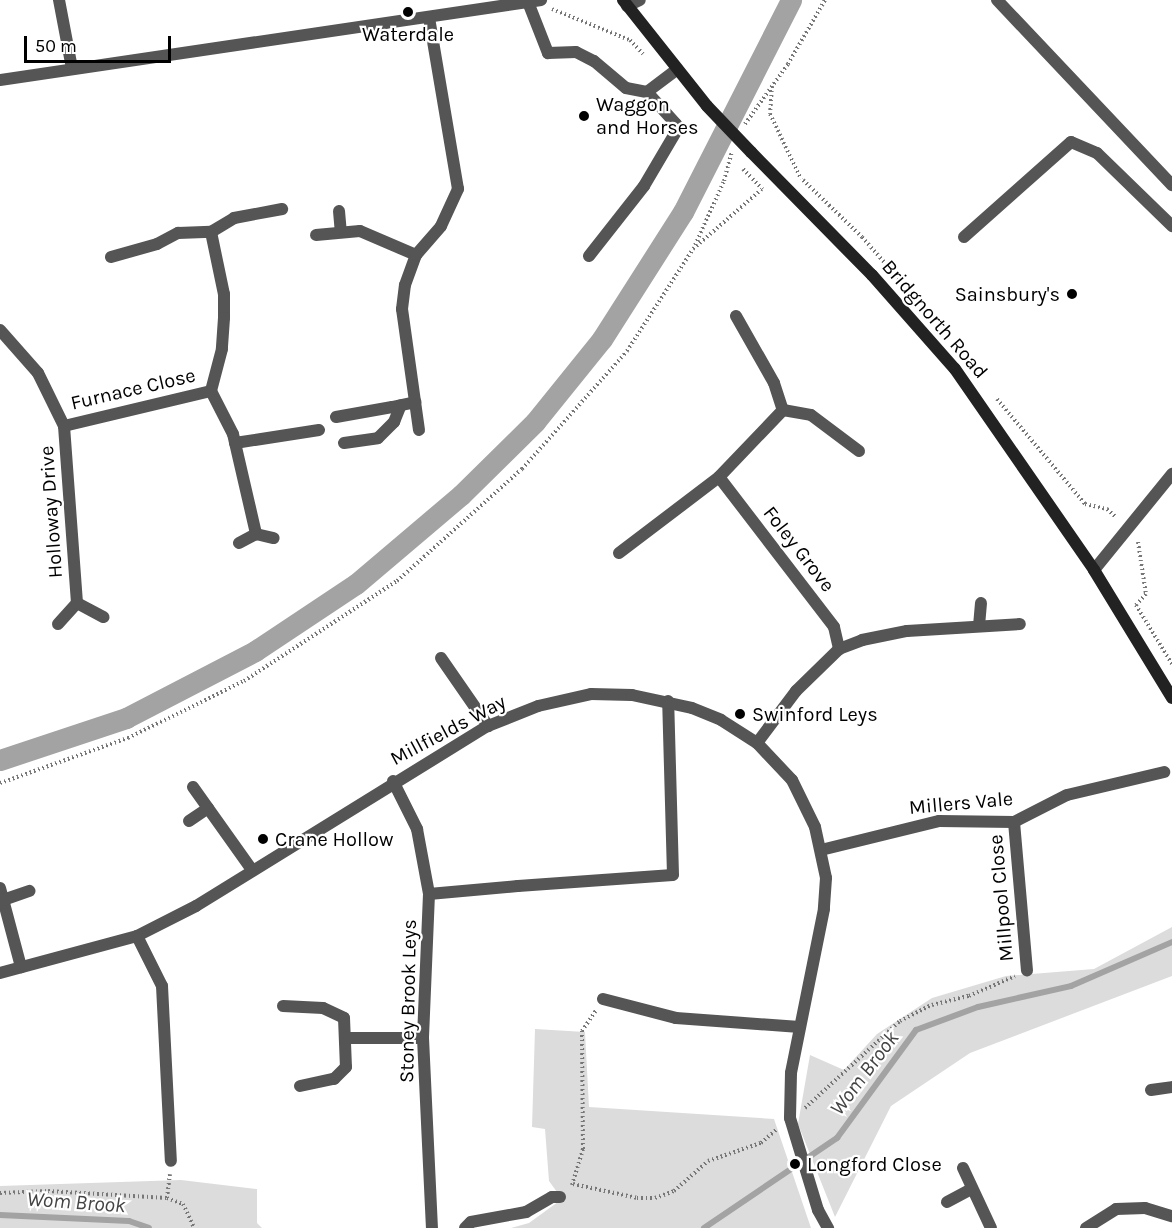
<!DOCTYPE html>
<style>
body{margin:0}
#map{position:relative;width:1172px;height:1228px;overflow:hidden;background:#fff;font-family:Karla,sans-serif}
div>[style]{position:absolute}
.green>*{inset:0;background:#dcdcdc}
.stream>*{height:6px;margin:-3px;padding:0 3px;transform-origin:3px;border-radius:3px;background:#a3a3a3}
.canal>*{height:21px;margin:-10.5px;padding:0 10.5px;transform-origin:10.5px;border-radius:10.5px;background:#a3a3a3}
.path>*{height:4px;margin-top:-2px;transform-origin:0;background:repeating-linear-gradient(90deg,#777 0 1.5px,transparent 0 4.5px)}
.lane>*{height:12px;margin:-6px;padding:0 6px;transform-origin:6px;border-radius:6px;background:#555}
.street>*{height:12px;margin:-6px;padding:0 6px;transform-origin:6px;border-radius:6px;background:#555}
.secondary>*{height:12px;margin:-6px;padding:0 6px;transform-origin:6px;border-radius:6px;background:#222}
.secondary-bridge>*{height:12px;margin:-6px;padding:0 6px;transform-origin:6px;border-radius:6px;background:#222}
.dots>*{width:16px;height:16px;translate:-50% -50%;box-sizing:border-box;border:3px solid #fff;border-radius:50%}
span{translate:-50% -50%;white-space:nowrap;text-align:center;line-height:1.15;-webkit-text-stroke:4.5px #fff;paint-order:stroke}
.poi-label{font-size:20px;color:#000}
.left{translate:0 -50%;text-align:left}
.right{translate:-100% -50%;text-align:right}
.street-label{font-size:20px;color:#000}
.water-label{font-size:21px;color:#444;font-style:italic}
.scale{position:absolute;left:24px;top:36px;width:147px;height:27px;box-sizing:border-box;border:3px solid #000;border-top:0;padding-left:8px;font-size:18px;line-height:21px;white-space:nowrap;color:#000;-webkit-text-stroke:4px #fff;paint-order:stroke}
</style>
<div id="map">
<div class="green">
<div style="clip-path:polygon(1172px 927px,1172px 976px,970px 1053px,891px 1106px,835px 1217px,798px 1124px,810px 1055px,844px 1070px,877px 1034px,932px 998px,1006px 976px,1094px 969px)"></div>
<div style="clip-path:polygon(535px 1029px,585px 1032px,589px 1107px,774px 1119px,811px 1228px,511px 1228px,529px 1223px,562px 1199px,549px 1181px,545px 1129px,532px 1127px)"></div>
<div style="clip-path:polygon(181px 1180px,257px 1189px,257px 1223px,262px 1228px,0 1228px,0 1186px)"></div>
</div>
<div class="stream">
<div style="left:0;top:1215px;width:129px;rotate:2.7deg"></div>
<div style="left:129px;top:1221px;width:21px;rotate:19deg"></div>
<div style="left:704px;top:1228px;width:161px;rotate:-34.1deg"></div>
<div style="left:837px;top:1138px;width:134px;rotate:-53.8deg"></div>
<div style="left:916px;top:1030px;width:66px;rotate:-20.4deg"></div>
<div style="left:978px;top:1007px;width:95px;rotate:-12.7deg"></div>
<div style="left:1071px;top:986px;width:110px;rotate:-23.5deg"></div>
</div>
<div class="canal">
<div style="left:0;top:760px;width:133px;rotate:-18.4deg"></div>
<div style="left:126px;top:718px;width:145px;rotate:-27.4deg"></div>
<div style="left:255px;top:651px;width:121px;rotate:-33.6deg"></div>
<div style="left:356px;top:584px;width:138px;rotate:-40.3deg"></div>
<div style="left:461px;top:495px;width:104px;rotate:-44.6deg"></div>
<div style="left:535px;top:422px;width:107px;rotate:-51.1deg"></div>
<div style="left:602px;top:339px;width:151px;rotate:-57.5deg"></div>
<div style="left:683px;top:212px;width:238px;rotate:-63deg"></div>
</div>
<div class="path">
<div style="left:552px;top:9px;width:84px;rotate:21.7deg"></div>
<div style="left:630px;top:40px;width:19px;rotate:47deg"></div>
<div style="left:772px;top:86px;width:28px;rotate:94deg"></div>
<div style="left:770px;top:114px;width:72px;rotate:64.5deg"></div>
<div style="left:745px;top:124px;width:74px;rotate:-54.4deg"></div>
<div style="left:788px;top:64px;width:74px;rotate:-60deg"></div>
<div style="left:743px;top:169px;width:28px;rotate:46deg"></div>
<div style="left:803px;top:180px;width:82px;rotate:44deg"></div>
<div style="left:862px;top:237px;width:89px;rotate:48.6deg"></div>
<div style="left:695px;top:245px;width:70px;rotate:-65.6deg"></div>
<div style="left:724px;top:181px;width:30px;rotate:-75deg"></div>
<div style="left:997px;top:399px;width:137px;rotate:50deg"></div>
<div style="left:1085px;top:504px;width:23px;rotate:13deg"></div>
<div style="left:1107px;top:509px;width:13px;rotate:42deg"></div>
<div style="left:1138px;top:542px;width:53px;rotate:81.3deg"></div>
<div style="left:1146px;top:594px;width:15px;rotate:132deg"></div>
<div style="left:1136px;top:605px;width:69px;rotate:58.6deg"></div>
<div style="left:0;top:783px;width:136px;rotate:-19.4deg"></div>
<div style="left:128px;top:738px;width:129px;rotate:-26.2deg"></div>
<div style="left:244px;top:681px;width:183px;rotate:-33.2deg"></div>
<div style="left:397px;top:581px;width:168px;rotate:-41.9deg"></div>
<div style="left:522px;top:469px;width:158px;rotate:-48.3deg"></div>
<div style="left:627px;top:351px;width:121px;rotate:-57.1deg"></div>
<div style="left:693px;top:249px;width:91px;rotate:-41deg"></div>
<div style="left:805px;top:1108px;width:129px;rotate:-42.5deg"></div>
<div style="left:900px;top:1021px;width:36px;rotate:-27deg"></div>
<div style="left:932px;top:1005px;width:38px;rotate:-14deg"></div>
<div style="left:969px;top:996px;width:50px;rotate:-23.5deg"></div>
<div style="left:573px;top:1184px;width:66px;rotate:12.3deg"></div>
<div style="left:637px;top:1198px;width:18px"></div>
<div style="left:655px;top:1198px;width:20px;rotate:-20deg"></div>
<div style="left:674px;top:1191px;width:45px;rotate:-41.4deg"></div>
<div style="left:708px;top:1161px;width:56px;rotate:-18.8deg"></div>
<div style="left:761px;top:1143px;width:21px;rotate:-41deg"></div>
<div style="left:572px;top:1185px;width:38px;rotate:-73deg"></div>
<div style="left:583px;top:1149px;width:118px;rotate:-90.5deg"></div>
<div style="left:582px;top:1031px;width:25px;rotate:-56deg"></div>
<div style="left:0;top:1193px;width:48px;rotate:-2.4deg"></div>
<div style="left:48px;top:1191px;width:119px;rotate:3.4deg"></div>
<div style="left:167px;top:1198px;width:17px;rotate:21deg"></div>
<div style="left:183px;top:1204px;width:26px;rotate:65deg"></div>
<div style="left:167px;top:1198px;width:24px;rotate:-83deg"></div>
</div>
<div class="lane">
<div style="left:997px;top:0;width:255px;rotate:46.6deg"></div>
<div style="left:528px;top:2px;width:55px;rotate:68.6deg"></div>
<div style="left:548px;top:53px;width:28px;rotate:-2deg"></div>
<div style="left:576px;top:52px;width:20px;rotate:27deg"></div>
<div style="left:594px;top:61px;width:42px;rotate:40.2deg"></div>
<div style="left:626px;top:88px;width:21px;rotate:11deg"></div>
<div style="left:964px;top:237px;width:143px;rotate:-41.6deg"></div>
<div style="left:1071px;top:142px;width:28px;rotate:23deg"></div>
<div style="left:1097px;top:153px;width:105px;rotate:44.2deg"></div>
<div style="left:589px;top:256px;width:89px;rotate:-51.8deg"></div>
<div style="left:644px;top:186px;width:65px;rotate:-59.5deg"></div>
<div style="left:677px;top:130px;width:6px;rotate:-99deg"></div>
<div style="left:676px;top:124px;width:43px;rotate:-132.2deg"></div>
<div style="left:647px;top:92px;width:38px;rotate:-37deg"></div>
<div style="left:736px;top:316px;width:77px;rotate:60.4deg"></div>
<div style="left:811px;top:415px;width:60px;rotate:36.9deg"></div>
<div style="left:336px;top:417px;width:57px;rotate:-10.1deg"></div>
<div style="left:235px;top:443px;width:85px;rotate:-8.8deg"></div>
<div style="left:344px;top:443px;width:34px;rotate:-8deg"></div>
<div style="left:378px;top:438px;width:23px;rotate:-45deg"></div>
<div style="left:394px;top:422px;width:18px;rotate:-68deg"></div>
<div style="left:518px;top:886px;width:155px;rotate:-4.1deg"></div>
<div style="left:673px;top:875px;width:174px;rotate:-91.6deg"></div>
<div style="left:283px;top:1006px;width:40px;rotate:2.9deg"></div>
<div style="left:323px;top:1008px;width:23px;rotate:25deg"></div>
<div style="left:300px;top:1086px;width:35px;rotate:-12deg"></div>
<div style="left:334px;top:1079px;width:17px;rotate:-45deg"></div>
</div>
<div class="street">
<div style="left:59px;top:0;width:69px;rotate:79.2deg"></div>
<div style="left:627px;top:6px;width:14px;rotate:-25deg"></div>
<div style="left:0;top:80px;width:547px;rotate:-8.41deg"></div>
<div style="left:339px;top:211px;width:21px;rotate:85deg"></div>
<div style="left:211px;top:232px;width:63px;rotate:78.2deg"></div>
<div style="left:224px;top:294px;width:24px;rotate:90deg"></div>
<div style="left:224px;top:318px;width:31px;rotate:94deg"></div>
<div style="left:222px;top:349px;width:43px;rotate:104.7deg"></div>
<div style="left:316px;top:235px;width:44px;rotate:-5.2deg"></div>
<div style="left:360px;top:231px;width:61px;rotate:23.2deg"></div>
<div style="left:111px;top:257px;width:48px;rotate:-15.8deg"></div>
<div style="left:157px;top:244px;width:24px;rotate:-28deg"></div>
<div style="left:178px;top:233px;width:33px;rotate:-2deg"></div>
<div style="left:211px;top:232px;width:27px;rotate:-31deg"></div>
<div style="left:234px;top:218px;width:49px;rotate:-10.6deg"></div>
<div style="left:0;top:330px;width:57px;rotate:48.5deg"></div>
<div style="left:38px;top:373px;width:59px;rotate:63.9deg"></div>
<div style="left:64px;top:426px;width:177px;rotate:85.8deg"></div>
<div style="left:774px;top:383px;width:28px;rotate:72deg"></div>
<div style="left:783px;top:410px;width:28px;rotate:10deg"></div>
<div style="left:392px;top:407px;width:24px;rotate:-12deg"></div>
<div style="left:64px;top:426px;width:151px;rotate:-13.4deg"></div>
<div style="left:211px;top:391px;width:48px;rotate:62.9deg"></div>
<div style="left:233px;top:434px;width:103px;rotate:77deg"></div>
<div style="left:419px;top:430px;width:122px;rotate:-98deg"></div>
<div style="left:402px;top:309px;width:24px;rotate:-83deg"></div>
<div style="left:405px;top:285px;width:32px;rotate:-70deg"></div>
<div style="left:416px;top:255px;width:38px;rotate:-49deg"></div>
<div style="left:441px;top:226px;width:41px;rotate:-65.3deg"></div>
<div style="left:458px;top:189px;width:173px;rotate:-99.6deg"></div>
<div style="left:719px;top:477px;width:189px;rotate:52.5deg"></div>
<div style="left:834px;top:627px;width:23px;rotate:77deg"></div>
<div style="left:239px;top:543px;width:19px;rotate:-28deg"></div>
<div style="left:256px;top:534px;width:18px;rotate:13deg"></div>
<div style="left:619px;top:553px;width:126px;rotate:-37.2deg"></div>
<div style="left:719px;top:477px;width:93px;rotate:-46.3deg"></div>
<div style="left:1094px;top:570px;width:124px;rotate:-50.9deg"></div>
<div style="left:58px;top:624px;width:28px;rotate:-48deg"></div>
<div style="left:77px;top:603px;width:30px;rotate:28deg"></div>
<div style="left:979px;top:626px;width:23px;rotate:-85deg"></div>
<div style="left:441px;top:658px;width:83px;rotate:55.3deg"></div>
<div style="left:757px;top:743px;width:65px;rotate:-53.1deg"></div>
<div style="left:796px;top:691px;width:60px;rotate:-44.3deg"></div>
<div style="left:839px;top:649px;width:25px;rotate:-21deg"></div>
<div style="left:862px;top:640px;width:46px;rotate:-11.3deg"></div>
<div style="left:907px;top:631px;width:113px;rotate:-3.5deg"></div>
<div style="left:393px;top:781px;width:54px;rotate:63.4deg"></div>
<div style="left:417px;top:829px;width:66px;rotate:79.5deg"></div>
<div style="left:429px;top:894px;width:144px;rotate:92.4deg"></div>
<div style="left:423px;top:1038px;width:190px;rotate:87.3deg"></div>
<div style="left:193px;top:787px;width:102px;rotate:54.6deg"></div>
<div style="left:189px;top:821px;width:23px;rotate:-34deg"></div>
<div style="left:1014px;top:822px;width:149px;rotate:85deg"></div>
<div style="left:821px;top:850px;width:122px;rotate:-13.8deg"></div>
<div style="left:939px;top:821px;width:75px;rotate:0.8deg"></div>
<div style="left:1014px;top:822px;width:59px;rotate:-27deg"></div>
<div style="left:1067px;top:795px;width:100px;rotate:-13.3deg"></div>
<div style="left:0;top:888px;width:82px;rotate:75.1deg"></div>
<div style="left:429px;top:894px;width:89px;rotate:-5.1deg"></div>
<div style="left:3px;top:900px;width:28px;rotate:-19deg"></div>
<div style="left:137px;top:936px;width:56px;rotate:63.4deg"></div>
<div style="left:162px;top:986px;width:175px;rotate:87.1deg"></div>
<div style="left:0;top:973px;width:142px;rotate:-15.1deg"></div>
<div style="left:137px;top:936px;width:66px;rotate:-27deg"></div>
<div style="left:196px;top:906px;width:343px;rotate:-31.7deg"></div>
<div style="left:488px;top:726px;width:54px;rotate:-21.8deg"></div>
<div style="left:538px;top:706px;width:54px;rotate:-12.8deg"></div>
<div style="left:591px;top:694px;width:41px;rotate:1.4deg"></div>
<div style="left:632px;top:695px;width:61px;rotate:12.2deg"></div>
<div style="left:692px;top:708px;width:31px;rotate:22deg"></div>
<div style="left:721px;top:720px;width:43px;rotate:32.6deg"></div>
<div style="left:757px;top:743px;width:51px;rotate:46.6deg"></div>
<div style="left:792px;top:780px;width:52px;rotate:63.9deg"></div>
<div style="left:815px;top:827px;width:52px;rotate:77.8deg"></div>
<div style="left:826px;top:878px;width:31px;rotate:94deg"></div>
<div style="left:824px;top:909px;width:167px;rotate:101.4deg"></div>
<div style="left:791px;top:1073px;width:45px;rotate:91.3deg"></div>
<div style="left:790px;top:1118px;width:96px;rotate:73.1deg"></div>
<div style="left:818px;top:1210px;width:21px;rotate:61deg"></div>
<div style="left:603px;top:999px;width:75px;rotate:14.6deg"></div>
<div style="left:676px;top:1018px;width:124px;rotate:4.2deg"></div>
<div style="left:344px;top:1018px;width:49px;rotate:87.7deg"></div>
<div style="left:345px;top:1038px;width:78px"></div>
<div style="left:1151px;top:1090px;width:21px;rotate:-8deg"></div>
<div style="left:963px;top:1168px;width:66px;rotate:65deg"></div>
<div style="left:947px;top:1202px;width:26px;rotate:-28deg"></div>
<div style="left:465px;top:1228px;width:8px;rotate:-45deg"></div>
<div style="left:471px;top:1222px;width:56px;rotate:-10.3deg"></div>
<div style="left:526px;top:1212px;width:30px;rotate:-30deg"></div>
<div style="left:552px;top:1197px;width:8px"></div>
<div style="left:1086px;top:1228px;width:36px;rotate:-32deg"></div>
<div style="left:1116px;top:1209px;width:29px;rotate:-2deg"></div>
<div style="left:1145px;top:1208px;width:28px;rotate:17deg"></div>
</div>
<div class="secondary">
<div style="left:623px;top:0;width:135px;rotate:51.6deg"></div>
<div style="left:751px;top:152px;width:173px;rotate:45.5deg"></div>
<div style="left:872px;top:275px;width:125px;rotate:48.6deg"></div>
<div style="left:955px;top:369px;width:244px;rotate:55.3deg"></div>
<div style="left:1094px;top:570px;width:150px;rotate:58.6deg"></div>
</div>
<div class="secondary-bridge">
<div style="left:707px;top:106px;width:64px;rotate:46.3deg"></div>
</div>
<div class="dots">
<div style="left:408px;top:12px;background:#000"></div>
<div style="left:584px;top:116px;background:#000"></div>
<div style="left:1072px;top:294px;background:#000"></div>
<div style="left:740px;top:714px;background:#000"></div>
<div style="left:263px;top:839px;background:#000"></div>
<div style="left:795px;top:1164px;background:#000"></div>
</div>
<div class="poi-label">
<span style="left:408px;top:34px">Waterdale</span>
<span class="left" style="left:596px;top:116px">Waggon<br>and Horses</span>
<span class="right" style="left:1060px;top:294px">Sainsbury's</span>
<span class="left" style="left:752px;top:714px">Swinford Leys</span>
<span class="left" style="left:275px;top:839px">Crane Hollow</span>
<span class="left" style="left:807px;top:1164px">Longford Close</span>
</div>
<div class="street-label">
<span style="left:935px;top:319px;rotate:49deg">Bridgnorth Road</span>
<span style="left:133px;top:389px;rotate:-13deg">Furnace Close</span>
<span style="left:51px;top:512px;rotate:-94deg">Holloway Drive</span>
<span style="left:799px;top:549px;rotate:52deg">Foley Grove</span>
<span style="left:448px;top:730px;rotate:-28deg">Millfields Way</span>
<span style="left:961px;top:803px;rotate:-5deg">Millers Vale</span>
<span style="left:1001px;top:898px;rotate:-95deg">Millpool Close</span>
<span style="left:408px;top:1001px;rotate:-89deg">Stoney Brook Leys</span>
</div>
<div class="water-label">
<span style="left:864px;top:1073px;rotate:-53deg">Wom Brook</span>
<span style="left:76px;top:1202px;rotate:4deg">Wom Brook</span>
</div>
<div class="scale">50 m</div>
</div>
